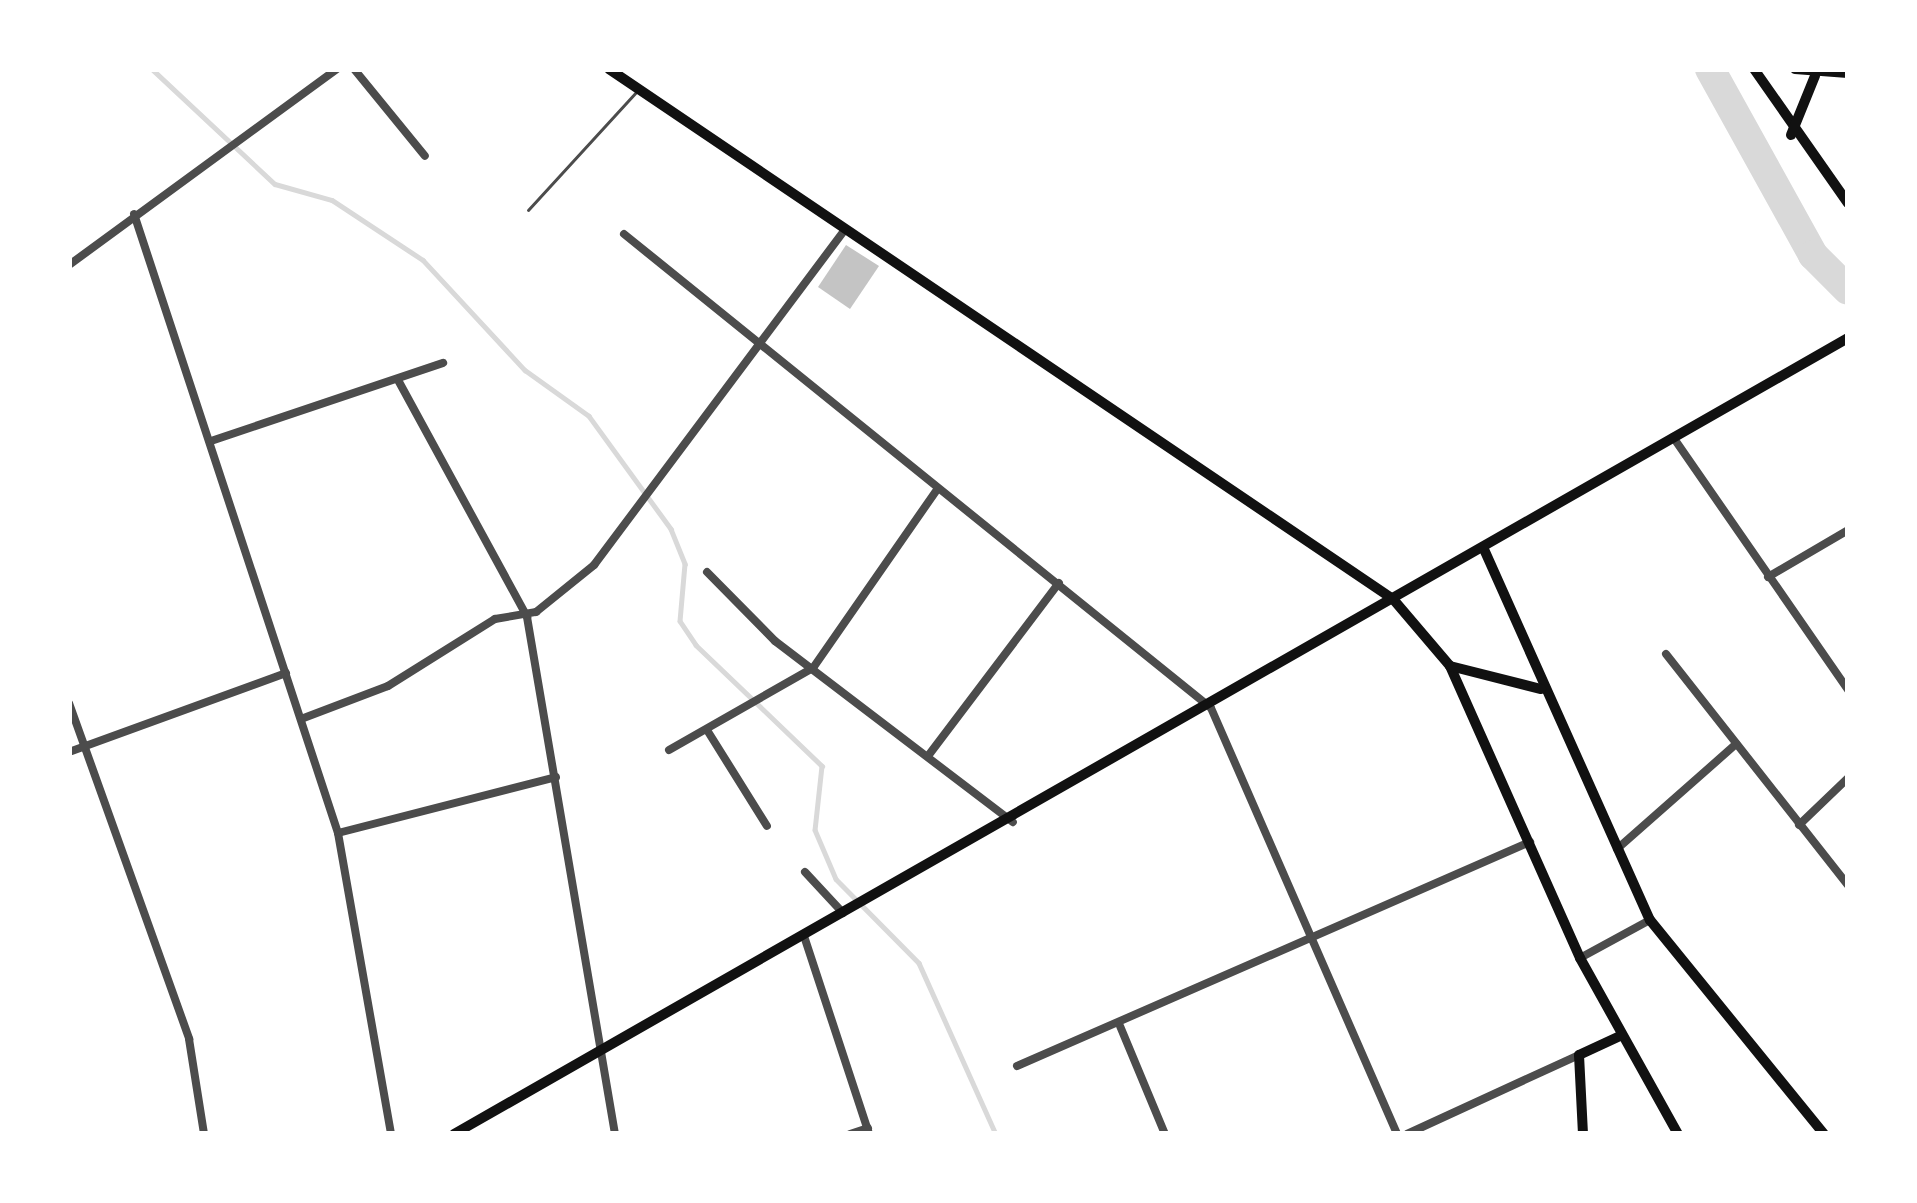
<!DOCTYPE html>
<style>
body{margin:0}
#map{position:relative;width:1917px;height:1203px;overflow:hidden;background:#fff;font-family:"Noto Sans",sans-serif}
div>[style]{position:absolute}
.stream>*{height:4.5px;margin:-2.25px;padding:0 2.25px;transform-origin:2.25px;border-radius:2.25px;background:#d9d9d9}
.river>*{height:30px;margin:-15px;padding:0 15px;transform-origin:15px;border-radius:15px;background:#d9d9d9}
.building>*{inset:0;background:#c4c4c4}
.service>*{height:3px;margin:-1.5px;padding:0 1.5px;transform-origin:1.5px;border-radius:1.5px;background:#4c4c4c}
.minor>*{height:8px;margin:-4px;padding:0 4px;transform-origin:4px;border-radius:4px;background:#4c4c4c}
.secondary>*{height:10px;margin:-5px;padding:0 5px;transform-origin:5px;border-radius:5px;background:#111}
span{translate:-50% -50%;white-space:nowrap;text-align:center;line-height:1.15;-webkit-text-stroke:10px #fff;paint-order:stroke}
.frame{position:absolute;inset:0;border:72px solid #fff;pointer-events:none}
</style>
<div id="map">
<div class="stream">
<div style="left:152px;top:69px;width:168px;rotate:43.1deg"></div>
<div style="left:275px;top:184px;width:59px;rotate:15.7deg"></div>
<div style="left:332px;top:200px;width:109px;rotate:33.4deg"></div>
<div style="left:423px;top:260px;width:150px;rotate:47.2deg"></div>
<div style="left:525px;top:370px;width:79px;rotate:35.7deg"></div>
<div style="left:589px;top:416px;width:140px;rotate:54deg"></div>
<div style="left:671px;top:529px;width:38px;rotate:68deg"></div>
<div style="left:685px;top:564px;width:57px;rotate:95deg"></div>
<div style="left:680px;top:621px;width:29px;rotate:56deg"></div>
<div style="left:696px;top:645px;width:175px;rotate:43.8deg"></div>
<div style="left:822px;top:766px;width:64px;rotate:96.2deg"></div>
<div style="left:815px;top:830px;width:53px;rotate:66.8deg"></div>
<div style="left:836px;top:879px;width:118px;rotate:45.3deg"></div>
<div style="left:919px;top:963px;width:188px;rotate:65.8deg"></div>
</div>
<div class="river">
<div style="left:1710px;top:69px;width:213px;rotate:61deg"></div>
<div style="left:1813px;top:255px;width:49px;rotate:45deg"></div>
</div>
<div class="building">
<div style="clip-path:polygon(846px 245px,879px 266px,850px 309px,818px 287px)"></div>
</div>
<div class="service">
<div style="left:528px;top:210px;width:160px;rotate:-47.5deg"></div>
</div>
<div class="minor">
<div style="left:354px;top:69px;width:112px;rotate:50.8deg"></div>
<div style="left:134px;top:214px;width:652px;rotate:71.76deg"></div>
<div style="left:338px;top:833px;width:306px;rotate:80deg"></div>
<div style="left:624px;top:234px;width:754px;rotate:38.92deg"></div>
<div style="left:1211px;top:708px;width:465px;rotate:66.4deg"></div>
<div style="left:69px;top:265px;width:332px;rotate:-36.2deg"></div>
<div style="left:398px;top:380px;width:270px;rotate:61.4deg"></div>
<div style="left:527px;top:617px;width:524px;rotate:80.34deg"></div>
<div style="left:1673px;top:437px;width:308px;rotate:55.3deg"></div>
<div style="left:211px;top:441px;width:245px;rotate:-18.6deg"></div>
<div style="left:707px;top:572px;width:97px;rotate:45.4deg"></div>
<div style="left:775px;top:641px;width:299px;rotate:37.3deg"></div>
<div style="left:1768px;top:577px;width:93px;rotate:-30.4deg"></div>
<div style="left:1666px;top:654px;width:294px;rotate:51.8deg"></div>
<div style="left:69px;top:703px;width:357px;rotate:70.3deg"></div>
<div style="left:189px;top:1039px;width:96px;rotate:81deg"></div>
<div style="left:301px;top:719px;width:93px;rotate:-20.8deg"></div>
<div style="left:388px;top:686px;width:126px;rotate:-32.1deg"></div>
<div style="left:495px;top:619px;width:42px;rotate:-9.7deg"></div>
<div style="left:536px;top:612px;width:75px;rotate:-39deg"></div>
<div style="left:594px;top:565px;width:417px;rotate:-53.2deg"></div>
<div style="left:707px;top:730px;width:113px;rotate:58deg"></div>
<div style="left:669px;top:750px;width:166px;rotate:-29.7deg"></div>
<div style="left:813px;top:668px;width:219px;rotate:-55.2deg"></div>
<div style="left:69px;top:752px;width:231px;rotate:-20deg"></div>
<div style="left:928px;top:756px;width:217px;rotate:-52.9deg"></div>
<div style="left:1799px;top:825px;width:68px;rotate:-43.8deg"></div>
<div style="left:338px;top:833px;width:225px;rotate:-14.4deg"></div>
<div style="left:1617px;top:849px;width:159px;rotate:-41.4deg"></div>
<div style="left:805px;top:872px;width:56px;rotate:47.2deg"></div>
<div style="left:804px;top:936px;width:208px;rotate:71.8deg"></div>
<div style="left:1580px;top:958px;width:80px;rotate:-28.5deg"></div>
<div style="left:1120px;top:1026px;width:117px;rotate:67.4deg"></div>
<div style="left:1017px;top:1066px;width:560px;rotate:-23.59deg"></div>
<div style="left:850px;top:1134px;width:19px;rotate:-18deg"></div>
<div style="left:1407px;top:1134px;width:189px;rotate:-24.7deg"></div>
</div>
<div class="secondary">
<div style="left:609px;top:69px;width:946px;rotate:34.06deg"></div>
<div style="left:1393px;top:599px;width:88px;rotate:49.6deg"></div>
<div style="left:1450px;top:666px;width:320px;rotate:66deg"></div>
<div style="left:1580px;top:958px;width:201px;rotate:60.9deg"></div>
<div style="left:1754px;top:69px;width:164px;rotate:55deg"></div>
<div style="left:1795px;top:69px;width:53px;rotate:4.3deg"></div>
<div style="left:1791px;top:135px;width:64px;rotate:-67.9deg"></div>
<div style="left:1483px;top:547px;width:409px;rotate:65.9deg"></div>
<div style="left:1650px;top:920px;width:276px;rotate:50.9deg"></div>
<div style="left:1450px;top:666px;width:94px;rotate:14.2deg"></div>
<div style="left:454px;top:1134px;width:1605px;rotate:-29.73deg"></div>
<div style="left:1583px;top:1134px;width:79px;rotate:-92.9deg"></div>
<div style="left:1579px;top:1055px;width:47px;rotate:-24.9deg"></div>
</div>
<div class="frame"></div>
</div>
